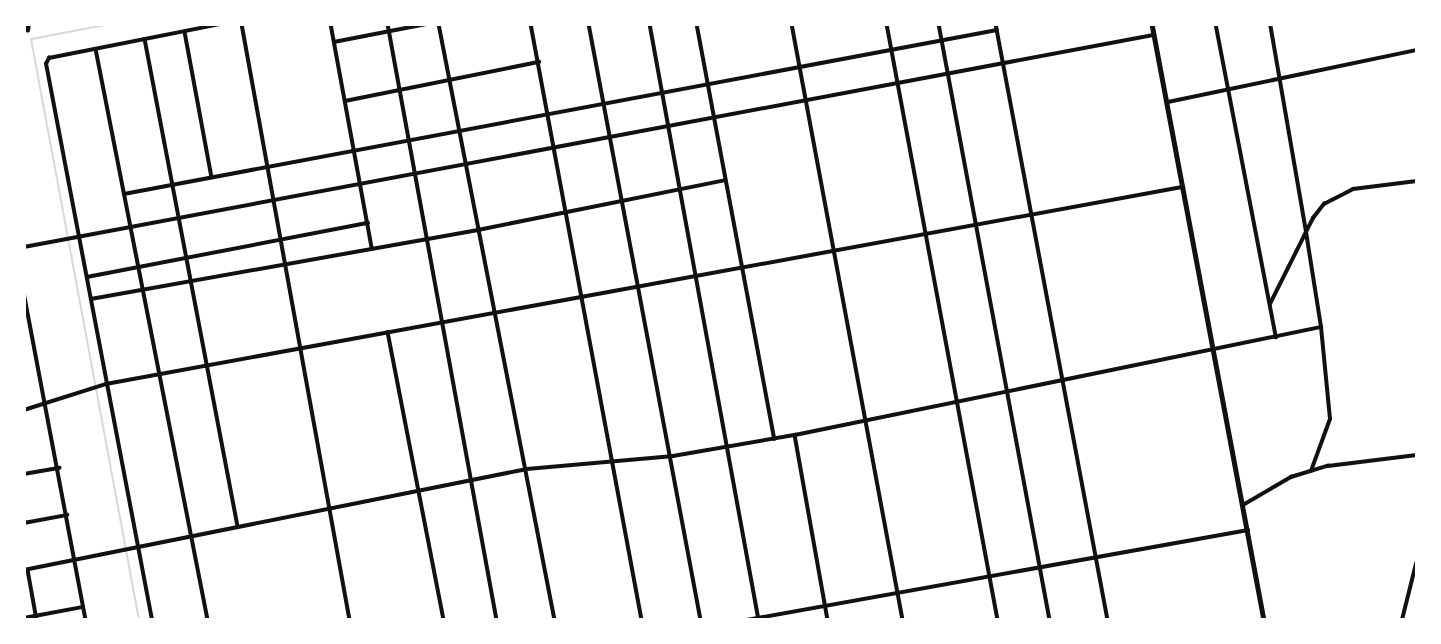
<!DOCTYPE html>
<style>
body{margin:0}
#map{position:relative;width:1441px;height:644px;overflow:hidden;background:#fff;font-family:Arial,sans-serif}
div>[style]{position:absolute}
.stream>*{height:2px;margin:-1px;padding:0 1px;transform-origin:1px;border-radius:1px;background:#d9d9d9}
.minor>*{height:3.5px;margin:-1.75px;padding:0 1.75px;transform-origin:1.75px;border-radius:1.75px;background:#111}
.tertiary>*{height:4.5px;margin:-2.25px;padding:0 2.25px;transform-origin:2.25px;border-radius:2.25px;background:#111}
span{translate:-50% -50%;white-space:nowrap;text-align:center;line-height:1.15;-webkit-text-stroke:5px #fff;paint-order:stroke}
.frame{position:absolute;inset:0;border:26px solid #fff;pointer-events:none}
</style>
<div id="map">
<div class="stream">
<div style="left:110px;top:24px;width:80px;rotate:169.2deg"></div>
<div style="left:31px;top:39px;width:591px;rotate:79.47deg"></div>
</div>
<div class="minor">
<div style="left:242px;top:24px;width:606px;rotate:79.73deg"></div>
<div style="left:331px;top:24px;width:228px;rotate:79.6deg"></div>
<div style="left:388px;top:24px;width:606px;rotate:79.64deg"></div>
<div style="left:439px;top:24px;width:607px;rotate:78.99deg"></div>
<div style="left:531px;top:24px;width:606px;rotate:79.45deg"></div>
<div style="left:589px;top:24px;width:606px;rotate:79.36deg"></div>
<div style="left:650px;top:24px;width:606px;rotate:79.64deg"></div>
<div style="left:697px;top:24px;width:422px;rotate:79.4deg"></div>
<div style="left:792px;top:24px;width:606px;rotate:79.45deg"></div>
<div style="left:887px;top:24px;width:606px;rotate:79.45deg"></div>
<div style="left:939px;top:24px;width:606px;rotate:79.45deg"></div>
<div style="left:996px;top:24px;width:606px;rotate:79.36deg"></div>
<div style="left:1216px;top:24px;width:319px;rotate:79.1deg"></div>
<div style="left:185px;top:32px;width:147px;rotate:79.5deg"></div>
<div style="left:145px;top:39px;width:495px;rotate:79.2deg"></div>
<div style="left:334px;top:42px;width:95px;rotate:-11deg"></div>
<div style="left:96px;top:49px;width:582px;rotate:78.9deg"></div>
<div style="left:345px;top:101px;width:198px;rotate:-11.4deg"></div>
<div style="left:1168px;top:102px;width:253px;rotate:-11.8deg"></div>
<div style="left:124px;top:194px;width:888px;rotate:-10.64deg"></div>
<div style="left:24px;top:247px;width:1150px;rotate:-10.63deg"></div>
<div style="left:87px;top:277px;width:286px;rotate:-10.9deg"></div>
<div style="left:24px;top:292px;width:334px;rotate:79.3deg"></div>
<div style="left:91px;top:299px;width:393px;rotate:-10.1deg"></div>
<div style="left:478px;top:230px;width:252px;rotate:-11.4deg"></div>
<div style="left:1270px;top:304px;width:80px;rotate:-63.4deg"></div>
<div style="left:1306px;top:232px;width:211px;rotate:-99.8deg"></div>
<div style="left:388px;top:332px;width:293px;rotate:79deg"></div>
<div style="left:24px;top:410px;width:86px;rotate:-17.6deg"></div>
<div style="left:106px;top:384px;width:1095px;rotate:-10.37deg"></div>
<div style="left:795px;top:435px;width:188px;rotate:79.9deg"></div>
<div style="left:1311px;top:471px;width:55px;rotate:-69.9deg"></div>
<div style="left:1330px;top:419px;width:92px;rotate:-95.6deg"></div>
<div style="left:24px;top:474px;width:36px;rotate:-10deg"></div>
<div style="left:1243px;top:505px;width:56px;rotate:-30.3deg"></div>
<div style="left:1291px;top:477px;width:39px;rotate:-17deg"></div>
<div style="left:1328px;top:466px;width:89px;rotate:-7.1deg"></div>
<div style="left:24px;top:523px;width:44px;rotate:-10.5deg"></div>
<div style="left:24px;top:570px;width:513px;rotate:-11.35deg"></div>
<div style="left:527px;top:469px;width:147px;rotate:-5.1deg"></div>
<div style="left:673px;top:456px;width:124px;rotate:-9.8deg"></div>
<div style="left:795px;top:435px;width:537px;rotate:-11.6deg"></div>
<div style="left:1321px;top:327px;width:96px;rotate:-99deg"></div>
<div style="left:1306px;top:232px;width:16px;rotate:-63deg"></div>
<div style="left:1313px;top:218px;width:18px;rotate:-52deg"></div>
<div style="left:1324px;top:204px;width:33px;rotate:-27deg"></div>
<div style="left:1353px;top:189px;width:64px;rotate:-7.2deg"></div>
<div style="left:28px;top:570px;width:51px;rotate:79.8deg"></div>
<div style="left:24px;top:618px;width:60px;rotate:-10.6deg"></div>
<div style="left:152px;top:620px;width:566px;rotate:-100.79deg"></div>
<div style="left:46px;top:64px;width:7px;rotate:-63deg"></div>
<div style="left:49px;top:58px;width:175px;rotate:-11.2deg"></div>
<div style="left:747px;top:620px;width:509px;rotate:-10.18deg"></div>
<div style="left:1402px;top:620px;width:58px;rotate:-76deg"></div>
</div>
<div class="tertiary">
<div style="left:1152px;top:24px;width:606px;rotate:79.36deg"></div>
<div style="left:27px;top:30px;width:6px;rotate:-81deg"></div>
</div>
<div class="frame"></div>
</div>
